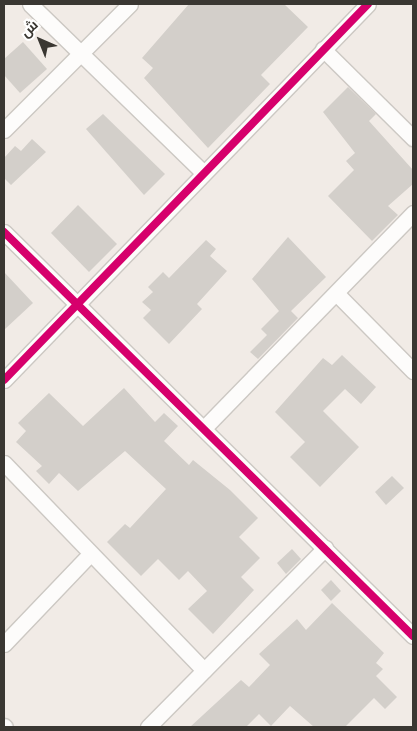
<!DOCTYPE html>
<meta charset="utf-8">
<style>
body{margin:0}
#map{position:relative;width:417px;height:731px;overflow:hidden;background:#f1ebe6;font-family:Karla,Cairo,sans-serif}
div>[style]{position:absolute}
.building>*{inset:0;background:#d3cfca}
.roads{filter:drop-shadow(1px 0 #ccc8c3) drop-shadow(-1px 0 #ccc8c3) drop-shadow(0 1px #ccc8c3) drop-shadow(0 -1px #ccc8c3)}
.street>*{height:15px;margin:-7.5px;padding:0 7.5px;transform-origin:7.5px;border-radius:7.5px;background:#fdfcfb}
.cycleway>*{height:8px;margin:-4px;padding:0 4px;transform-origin:4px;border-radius:4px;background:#d6006c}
span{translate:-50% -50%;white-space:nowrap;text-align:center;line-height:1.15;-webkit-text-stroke:4px #fff;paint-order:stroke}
.frame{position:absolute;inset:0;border:5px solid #3a3732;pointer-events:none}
.north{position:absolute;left:15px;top:15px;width:50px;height:50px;-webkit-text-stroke:4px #fff;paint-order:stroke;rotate:316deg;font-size:14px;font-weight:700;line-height:20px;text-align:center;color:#3a3732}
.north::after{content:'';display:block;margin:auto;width:18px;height:22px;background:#3a3732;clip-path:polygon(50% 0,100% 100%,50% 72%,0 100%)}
</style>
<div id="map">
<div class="building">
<div style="clip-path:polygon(189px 4px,284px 4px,308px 27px,261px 75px,270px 84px,208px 148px,144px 78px,153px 68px,142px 58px)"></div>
<div style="clip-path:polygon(23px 42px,47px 69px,20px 93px,4px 75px,4px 59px)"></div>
<div style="clip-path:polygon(348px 87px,376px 114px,369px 121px,413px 170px,413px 184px,388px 206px,398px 215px,372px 241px,328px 196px,354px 170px,346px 161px,355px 153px,323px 112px)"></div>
<div style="clip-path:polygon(103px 114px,165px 174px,144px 195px,86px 129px)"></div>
<div style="clip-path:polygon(32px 139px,46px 152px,11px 185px,4px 178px,4px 158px,15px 146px,21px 151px)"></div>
<div style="clip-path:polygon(78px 205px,117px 244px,89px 272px,51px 233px)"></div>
<div style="clip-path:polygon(288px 237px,326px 277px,291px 311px,298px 318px,258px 359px,250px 352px,267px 335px,261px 329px,279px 311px,252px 279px)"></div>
<div style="clip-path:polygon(206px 240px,216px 249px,210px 256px,227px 271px,197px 304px,202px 309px,169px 344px,143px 318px,151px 310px,142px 302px,153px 292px,148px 287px,163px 272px,169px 278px)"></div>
<div style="clip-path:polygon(4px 272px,33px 303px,4px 330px)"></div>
<div style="clip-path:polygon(342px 355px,376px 387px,361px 404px,345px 389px,323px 411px,359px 447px,320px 487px,290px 457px,305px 442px,275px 412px,323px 358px,332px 365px)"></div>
<div style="clip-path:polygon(124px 388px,155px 422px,164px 413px,178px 426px,164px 441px,189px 465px,193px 460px,230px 490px,258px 518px,239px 537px,260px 558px,241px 577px,254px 590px,213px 634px,188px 609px,207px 591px,188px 571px,179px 580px,158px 559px,141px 576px,107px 542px,125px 524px,130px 528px,166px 489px,125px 451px,78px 491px,59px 473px,49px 484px,36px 471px,42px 466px,16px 442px,26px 431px,18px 423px,49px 393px,83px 426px)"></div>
<div style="clip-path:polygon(392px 476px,404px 488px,386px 505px,375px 492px)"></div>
<div style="clip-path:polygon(292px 549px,301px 559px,286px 574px,277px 563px)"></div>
<div style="clip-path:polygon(331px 580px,341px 591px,331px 601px,321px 590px)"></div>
<div style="clip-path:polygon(332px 603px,384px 653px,376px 663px,383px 669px,376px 676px,397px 697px,385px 709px,374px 698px,345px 727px,314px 727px,290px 706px,271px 726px,259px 714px,246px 727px,190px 727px,241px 680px,249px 687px,270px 665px,259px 654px,297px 619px,306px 630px)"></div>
</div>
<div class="roads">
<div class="street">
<div style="left:30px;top:4px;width:241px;rotate:44.2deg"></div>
<div style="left:323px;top:49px;width:127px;rotate:44.7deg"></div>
<div style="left:4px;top:130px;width:178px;rotate:-45deg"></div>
<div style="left:4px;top:232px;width:575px;rotate:44.65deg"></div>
<div style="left:336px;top:293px;width:110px;rotate:45.4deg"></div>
<div style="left:4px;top:380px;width:523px;rotate:-45.93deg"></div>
<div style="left:204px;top:428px;width:300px;rotate:-45.8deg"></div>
<div style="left:4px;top:463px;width:288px;rotate:46deg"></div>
<div style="left:4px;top:644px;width:124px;rotate:-46.3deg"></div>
<div style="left:4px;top:726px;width:1px;rotate:45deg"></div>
<div style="left:148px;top:727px;width:252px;rotate:-45.3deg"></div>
</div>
</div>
<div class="cycleway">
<div style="left:4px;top:232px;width:575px;rotate:44.65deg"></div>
<div style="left:4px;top:380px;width:523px;rotate:-45.93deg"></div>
</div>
<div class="frame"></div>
<div class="north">ش</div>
</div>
